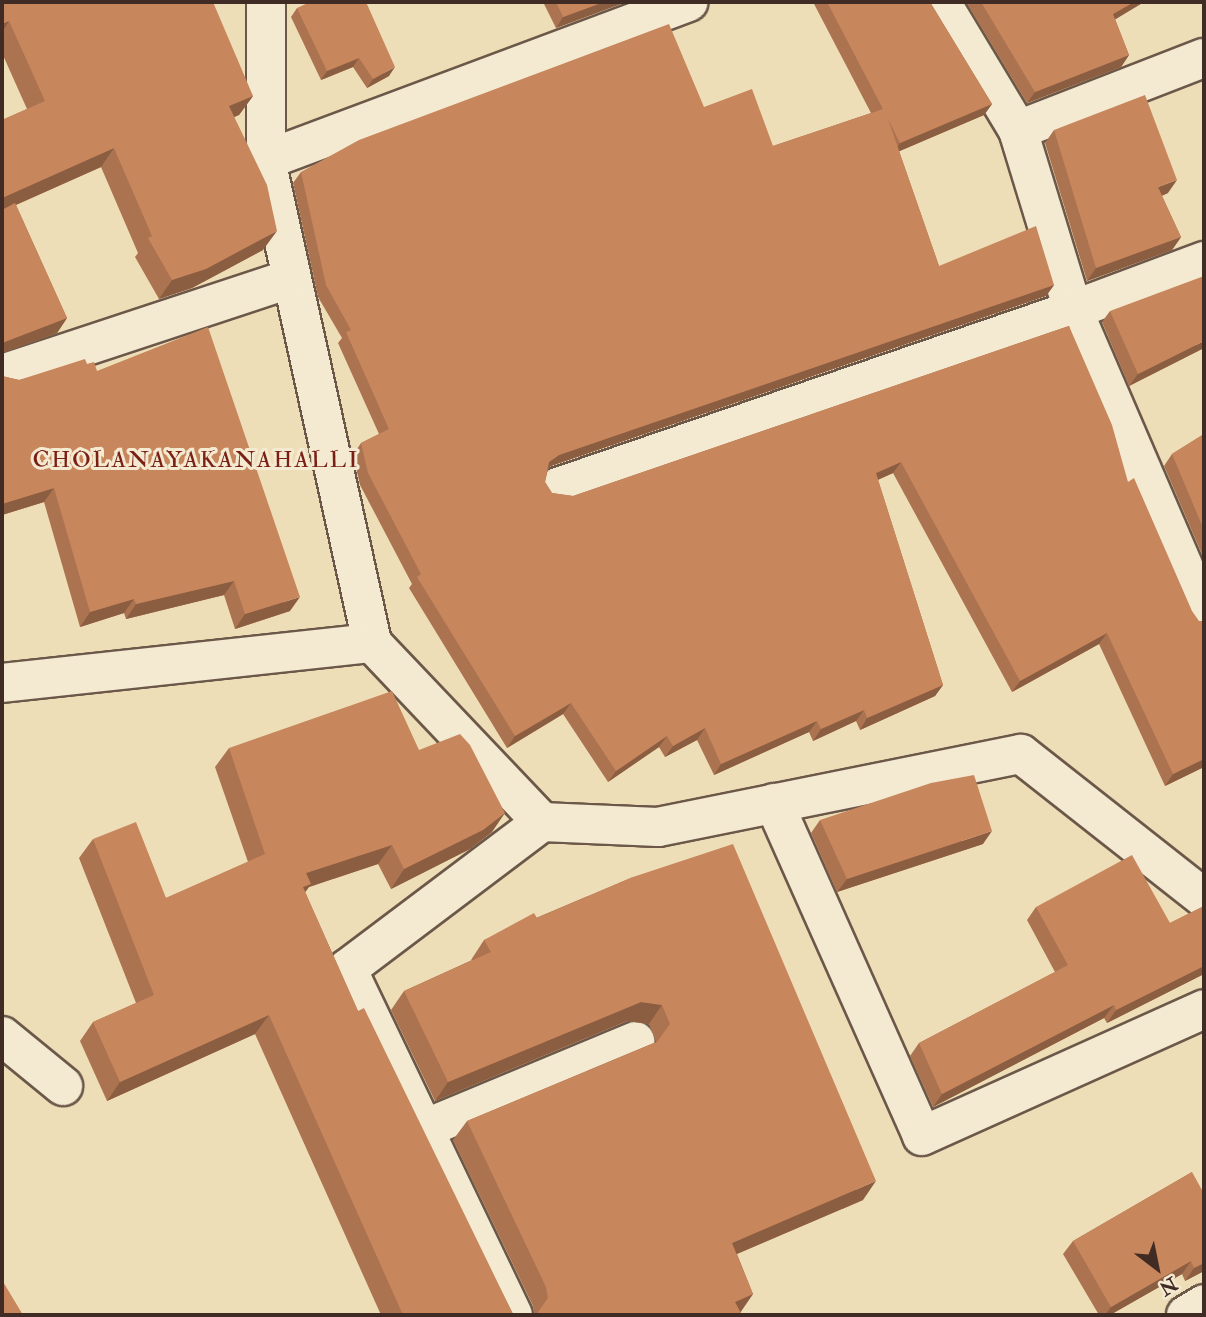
<!DOCTYPE html>
<style>
body{margin:0}
#map{position:relative;width:1206px;height:1317px;overflow:hidden;background:#eedeb8;font-family:"IM FELL Double Pica",serif}
div>[style]{position:absolute}
.roads{filter:drop-shadow(2px 0 #6c5849) drop-shadow(-2px 0 #6c5849) drop-shadow(0 2px #6c5849) drop-shadow(0 -2px #6c5849)}
.minor>*{height:38px;margin:-19px;padding:0 19px;transform-origin:19px;border-radius:19px;background:#f4ead1}
.wall>*{inset:0;background:#ac7350}
.shaded-wall>*{inset:0;background:#8c5e41}
.building>*{inset:0;background:#c8865d}
span{translate:-50% -50%;white-space:nowrap;text-align:center;line-height:1.15;-webkit-text-stroke:6px #f4ead1;paint-order:stroke}
.neighbourhood-label{font-size:23px;color:#7a1f14;letter-spacing:2px}
.frame{position:absolute;inset:0;border:4px solid #402c24;pointer-events:none}
.north{position:absolute;left:1122px;top:1233px;width:70px;height:70px;-webkit-text-stroke:5px #f4ead1;paint-order:stroke;rotate:148deg;font-size:19px;font-weight:700;line-height:28px;text-align:center;color:#402c24}
.north::after{content:'';display:block;margin:auto;width:24px;height:32px;background:#402c24;clip-path:polygon(50% 0,100% 100%,50% 72%,0 100%)}
</style>
<div id="map">
<div class="roads">
<div class="minor">
<div style="left:266px;top:2px;width:158px;rotate:90deg"></div>
<div style="left:266px;top:160px;width:494px;rotate:77.6deg"></div>
<div style="left:941px;top:2px;width:149px;rotate:59deg"></div>
<div style="left:1018px;top:130px;width:188px;rotate:73deg"></div>
<div style="left:1073px;top:310px;width:140px;rotate:-20.5deg"></div>
<div style="left:1018px;top:130px;width:199px;rotate:-21.2deg"></div>
<div style="left:266px;top:160px;width:451px;rotate:-20.5deg"></div>
<div style="left:2px;top:374px;width:302px;rotate:-18.3deg"></div>
<div style="left:558px;top:487px;width:545px;rotate:-18.97deg"></div>
<div style="left:1073px;top:310px;width:331px;rotate:66.7deg"></div>
<div style="left:2px;top:683px;width:372px;rotate:-6.2deg"></div>
<div style="left:372px;top:643px;width:247px;rotate:46.5deg"></div>
<div style="left:542px;top:822px;width:116px;rotate:2.5deg"></div>
<div style="left:658px;top:827px;width:370px;rotate:-11.4deg"></div>
<div style="left:1021px;top:754px;width:233px;rotate:38.2deg"></div>
<div style="left:774px;top:803px;width:364px;rotate:66deg"></div>
<div style="left:922px;top:1136px;width:309px;rotate:-24.2deg"></div>
<div style="left:2px;top:1036px;width:79px;rotate:39.3deg"></div>
<div style="left:424px;top:1129px;width:229px;rotate:-22.6deg"></div>
<div style="left:513px;top:1315px;width:384px;rotate:-115.6deg"></div>
<div style="left:347px;top:969px;width:244px;rotate:-37deg"></div>
<div style="left:1186px;top:1315px;width:21px;rotate:-31deg"></div>
</div>
</div>
<div class="wall">
<div style="clip-path:polygon(2px 2px,253px 96px,239px 115px,234px 117px,263px 250px,192px 288px,159px 299px,135px 257px,138px 253px,101px 167px,16px 205px,67px 318px,57px 333px,2px 353px,2px 120px,27px 109px,2px 53px)"></div>
<div style="clip-path:polygon(543px 2px,626px 2px,556px 28px)"></div>
<div style="clip-path:polygon(813px 2px,930px 2px,992px 104px,984px 115px,899px 151px,939px 266px,1054px 285px,1046px 296px,551px 466px,548px 469px,545px 482px,552px 493px,573px 496px,1069px 326px,1204px 767px,1165px 786px,1099px 644px,1012px 692px,893px 473px,878px 480px,943px 685px,935px 696px,860px 730px,856px 721px,813px 741px,809px 732px,714px 775px,697px 740px,665px 757px,659px 747px,608px 782px,563px 714px,507px 748px,409px 588px,412px 584px,360px 485px,353px 455px,361px 443px,379px 434px,338px 343px,342px 338px,318px 297px,293px 183px,301px 172px,704px 107px,773px 146px,871px 113px)"></div>
<div style="clip-path:polygon(966px 2px,1144px 2px,1115px 19px,1129px 55px,1121px 67px,1027px 103px)"></div>
<div style="clip-path:polygon(297px 8px,389px 76px,367px 88px,353px 67px,321px 80px,291px 17px)"></div>
<div style="clip-path:polygon(1054px 130px,1168px 193px,1162px 196px,1181px 237px,1172px 250px,1087px 281px,1045px 143px)"></div>
<div style="clip-path:polygon(1110px 311px,1204px 348px,1129px 386px,1102px 322px)"></div>
<div style="clip-path:polygon(87px 364px,97px 371px,290px 611px,235px 629px,224px 595px,126px 619px,124px 613px,80px 627px,44px 502px,2px 515px,2px 376px,19px 380px)"></div>
<div style="clip-path:polygon(1204px 434px,1204px 559px,1164px 466px,1172px 454px)"></div>
<div style="clip-path:polygon(229px 748px,419px 750px,492px 832px,470px 849px,391px 889px,378px 864px,309px 887px,305px 892px,358px 1011px,513px 1314px,534px 1315px,533px 1306px,453px 1140px,467px 1121px,656px 1042px,649px 1024px,627px 1021px,435px 1101px,391px 1010px,404px 991px,472px 960px,471px 960px,484px 940px,633px 877px,863px 1200px,737px 1254px,753px 1294px,740px 1312px,742px 1315px,381px 1315px,255px 1034px,107px 1101px,80px 1041px,93px 1022px,136px 1003px,79px 858px,93px 839px,166px 898px,248px 862px,215px 767px)"></div>
<div style="clip-path:polygon(820px 820px,983px 844px,837px 892px,811px 833px)"></div>
<div style="clip-path:polygon(1204px 906px,1204px 974px,1107px 1023px,1104px 1018px,933px 1107px,910px 1056px,919px 1043px,1055px 972px,1027px 920px,1036px 907px,1170px 923px)"></div>
<div style="clip-path:polygon(1192px 1172px,1204px 1271px,1185px 1281px,1182px 1274px,1110px 1315px,1099px 1315px,1063px 1254px,1073px 1241px)"></div>
</div>
<div class="shaded-wall">
<div style="clip-path:polygon(604px 2px,626px 2px,556px 28px,563px 17px)"></div>
<div style="clip-path:polygon(1134px 2px,1144px 2px,1106px 25px,1113px 14px)"></div>
<div style="clip-path:polygon(9px 21px,2px 32px,2px 24px)"></div>
<div style="clip-path:polygon(1129px 55px,1121px 67px,1027px 103px,1035px 92px)"></div>
<div style="clip-path:polygon(359px 58px,353px 67px,321px 80px,327px 71px)"></div>
<div style="clip-path:polygon(395px 67px,389px 76px,367px 88px,373px 79px)"></div>
<div style="clip-path:polygon(253px 96px,239px 115px,215px 125px,229px 106px)"></div>
<div style="clip-path:polygon(992px 104px,984px 115px,893px 154px,900px 143px)"></div>
<div style="clip-path:polygon(114px 148px,101px 167px,2px 211px,2px 198px)"></div>
<div style="clip-path:polygon(1177px 180px,1168px 193px,1149px 200px,1158px 187px)"></div>
<div style="clip-path:polygon(277px 231px,263px 250px,192px 288px,159px 299px,172px 280px)"></div>
<div style="clip-path:polygon(1181px 237px,1172px 250px,1087px 281px,1096px 268px)"></div>
<div style="clip-path:polygon(1054px 285px,1046px 296px,551px 466px,541px 473px,549px 462px,559px 455px)"></div>
<div style="clip-path:polygon(67px 318px,57px 333px,2px 353px,2px 343px)"></div>
<div style="clip-path:polygon(1204px 341px,1204px 348px,1129px 386px,1138px 374px)"></div>
<div style="clip-path:polygon(901px 462px,893px 473px,868px 484px,876px 473px)"></div>
<div style="clip-path:polygon(54px 488px,44px 502px,2px 515px,2px 504px)"></div>
<div style="clip-path:polygon(234px 581px,224px 595px,126px 619px,136px 604px)"></div>
<div style="clip-path:polygon(300px 597px,290px 611px,235px 629px,245px 614px)"></div>
<div style="clip-path:polygon(134px 599px,124px 613px,80px 627px,90px 612px)"></div>
<div style="clip-path:polygon(1107px 633px,1099px 644px,1012px 692px,1020px 681px)"></div>
<div style="clip-path:polygon(943px 685px,935px 696px,860px 730px,867px 718px)"></div>
<div style="clip-path:polygon(571px 703px,563px 714px,507px 748px,515px 736px)"></div>
<div style="clip-path:polygon(864px 710px,856px 721px,813px 741px,821px 729px)"></div>
<div style="clip-path:polygon(817px 721px,809px 732px,714px 775px,721px 764px)"></div>
<div style="clip-path:polygon(705px 728px,697px 740px,665px 757px,673px 746px)"></div>
<div style="clip-path:polygon(667px 736px,659px 747px,608px 782px,616px 771px)"></div>
<div style="clip-path:polygon(1204px 759px,1204px 767px,1165px 786px,1173px 774px)"></div>
<div style="clip-path:polygon(505px 813px,492px 832px,470px 849px,391px 889px,404px 869px)"></div>
<div style="clip-path:polygon(992px 831px,983px 844px,837px 892px,847px 879px)"></div>
<div style="clip-path:polygon(392px 845px,378px 864px,309px 887px,297px 903px,306px 873px)"></div>
<div style="clip-path:polygon(1204px 966px,1204px 974px,1107px 1023px,1116px 1010px)"></div>
<div style="clip-path:polygon(641px 1002px,662px 1005px,649px 1024px,627px 1021px,435px 1101px,448px 1082px)"></div>
<div style="clip-path:polygon(1114px 1005px,1104px 1018px,933px 1107px,942px 1094px)"></div>
<div style="clip-path:polygon(269px 1015px,255px 1034px,107px 1101px,120px 1082px)"></div>
<div style="clip-path:polygon(876px 1181px,863px 1200px,718px 1262px,732px 1243px)"></div>
<div style="clip-path:polygon(1191px 1261px,1182px 1274px,1110px 1315px,1105px 1315px,1111px 1307px)"></div>
<div style="clip-path:polygon(1204px 1263px,1204px 1271px,1185px 1281px,1194px 1268px)"></div>
<div style="clip-path:polygon(753px 1294px,740px 1313px,735px 1302px)"></div>
</div>
<div class="building">
<div style="clip-path:polygon(2px 2px,213px 2px,253px 96px,229px 106px,267px 185px,277px 231px,206px 269px,172px 280px,148px 238px,152px 236px,114px 148px,2px 198px,2px 120px,45px 101px,9px 21px,2px 24px)"></div>
<div style="clip-path:polygon(310px 2px,366px 2px,395px 67px,373px 79px,359px 58px,327px 71px,297px 8px)"></div>
<div style="clip-path:polygon(556px 2px,604px 2px,563px 17px)"></div>
<div style="clip-path:polygon(827px 2px,930px 2px,992px 104px,900px 143px,888px 119px,939px 266px,1036px 226px,1054px 285px,559px 455px,549px 462px,545px 482px,552px 493px,573px 496px,1069px 326px,1112px 425px,1128px 482px,1134px 478px,1192px 611px,1199px 621px,1204px 621px,1204px 759px,1173px 774px,1107px 633px,1020px 681px,901px 462px,876px 473px,943px 685px,867px 718px,864px 710px,821px 729px,817px 721px,721px 764px,705px 728px,673px 746px,667px 736px,616px 771px,571px 703px,515px 736px,417px 577px,421px 574px,368px 473px,361px 443px,389px 429px,346px 332px,351px 330px,326px 285px,301px 172px,359px 140px,669px 24px,704px 107px,752px 89px,773px 146px,883px 109px)"></div>
<div style="clip-path:polygon(981px 2px,1134px 2px,1113px 14px,1129px 55px,1035px 92px)"></div>
<div style="clip-path:polygon(1145px 95px,1177px 180px,1158px 187px,1181px 237px,1096px 268px,1054px 130px)"></div>
<div style="clip-path:polygon(15px 203px,67px 318px,2px 343px,2px 210px)"></div>
<div style="clip-path:polygon(1204px 276px,1204px 341px,1138px 374px,1110px 311px)"></div>
<div style="clip-path:polygon(208px 327px,300px 597px,245px 614px,234px 581px,136px 604px,134px 599px,90px 612px,54px 488px,2px 504px,2px 376px,19px 380px,85px 359px,87px 364px,94px 362px,97px 371px)"></div>
<div style="clip-path:polygon(1204px 434px,1204px 530px,1172px 454px)"></div>
<div style="clip-path:polygon(392px 691px,419px 750px,460px 734px,470px 745px,505px 813px,483px 830px,404px 869px,392px 845px,306px 873px,311px 884px,303px 887px,358px 1011px,364px 1008px,513px 1314px,536px 1315px,403px 1315px,269px 1015px,120px 1082px,93px 1022px,154px 995px,93px 839px,136px 822px,166px 898px,265px 854px,229px 748px)"></div>
<div style="clip-path:polygon(974px 775px,992px 831px,847px 879px,820px 820px,931px 783px)"></div>
<div style="clip-path:polygon(733px 844px,876px 1181px,732px 1243px,753px 1294px,735px 1302px,742px 1315px,536px 1315px,548px 1298px,546px 1287px,467px 1121px,657px 1042px,670px 1024px,662px 1005px,641px 1002px,448px 1082px,404px 991px,491px 952px,484px 940px,534px 913px,537px 918px,633px 877px)"></div>
<div style="clip-path:polygon(1132px 855px,1170px 923px,1204px 906px,1204px 966px,1116px 1010px,1114px 1005px,942px 1094px,919px 1043px,1068px 965px,1036px 907px)"></div>
<div style="clip-path:polygon(1192px 1172px,1202px 1190px,1204px 1189px,1204px 1263px,1194px 1268px,1191px 1261px,1111px 1307px,1073px 1241px)"></div>
<div style="clip-path:polygon(2px 1280px,23px 1315px,2px 1315px)"></div>
</div>
<div class="neighbourhood-label">
<span style="left:196px;top:460px">CHOLANAYAKANAHALLI</span>
</div>
<div class="frame"></div>
<div class="north">N</div>
</div>
